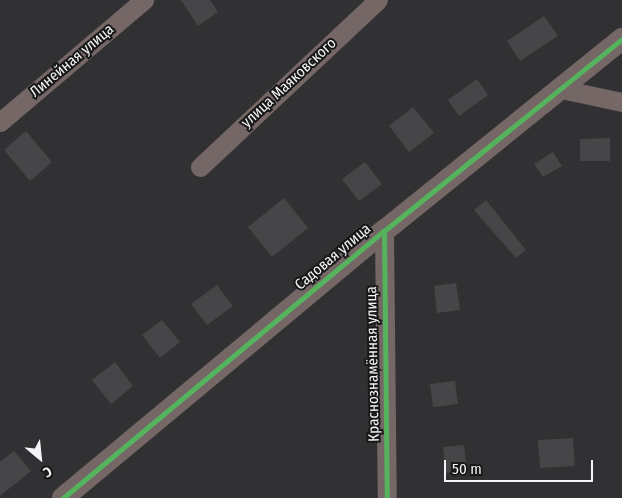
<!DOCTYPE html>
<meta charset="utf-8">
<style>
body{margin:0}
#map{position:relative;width:622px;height:498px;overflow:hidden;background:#313032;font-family:"Fira Sans Condensed",sans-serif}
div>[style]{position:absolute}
.building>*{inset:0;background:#464547}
.minor>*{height:19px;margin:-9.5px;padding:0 9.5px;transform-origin:9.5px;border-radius:9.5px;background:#746765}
.tertiary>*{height:22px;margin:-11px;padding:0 11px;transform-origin:11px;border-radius:11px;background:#746765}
.cycleway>*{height:5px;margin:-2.5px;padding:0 2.5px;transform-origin:2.5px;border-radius:2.5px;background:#56b35d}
span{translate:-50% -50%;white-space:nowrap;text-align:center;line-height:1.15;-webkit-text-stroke:4px #181819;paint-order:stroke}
.street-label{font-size:15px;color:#f4f3f6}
.north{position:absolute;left:15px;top:433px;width:50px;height:50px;-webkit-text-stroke:4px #181819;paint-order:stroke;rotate:152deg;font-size:14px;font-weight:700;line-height:20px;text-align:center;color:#f4f3f6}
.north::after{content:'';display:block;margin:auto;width:18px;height:22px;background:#f4f3f6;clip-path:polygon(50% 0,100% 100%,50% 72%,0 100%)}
.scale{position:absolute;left:444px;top:460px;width:149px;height:22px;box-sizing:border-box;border:2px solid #f4f3f6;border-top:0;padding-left:6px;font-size:15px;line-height:18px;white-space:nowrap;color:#f4f3f6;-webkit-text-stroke:4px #181819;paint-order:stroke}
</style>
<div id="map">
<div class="building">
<div style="clip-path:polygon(181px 0,210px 0,218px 12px,198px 26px)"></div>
<div style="clip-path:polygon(544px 16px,558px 36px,520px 61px,507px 41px)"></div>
<div style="clip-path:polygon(477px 79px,488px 95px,459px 116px,448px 100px)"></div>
<div style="clip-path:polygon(413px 107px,434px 133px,409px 152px,389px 126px)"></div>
<div style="clip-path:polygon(26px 131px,52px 162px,30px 181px,4px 150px)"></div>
<div style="clip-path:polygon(610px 138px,610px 161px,580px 161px,580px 139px)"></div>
<div style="clip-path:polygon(553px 152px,562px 166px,543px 177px,534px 164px)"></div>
<div style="clip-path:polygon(365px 162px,382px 184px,359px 201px,342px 179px)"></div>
<div style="clip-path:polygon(284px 198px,308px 228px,272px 257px,248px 227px)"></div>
<div style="clip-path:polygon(486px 200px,526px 250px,516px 258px,474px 210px)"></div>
<div style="clip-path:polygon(456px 283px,460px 310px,437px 313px,434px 286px)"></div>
<div style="clip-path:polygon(217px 285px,233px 306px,207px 325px,191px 304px)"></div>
<div style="clip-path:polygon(162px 320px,180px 342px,160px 358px,142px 335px)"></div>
<div style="clip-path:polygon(115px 362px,133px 386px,111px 404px,92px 380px)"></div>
<div style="clip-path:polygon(455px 381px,458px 404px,433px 407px,430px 384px)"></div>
<div style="clip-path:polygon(573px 438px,575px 466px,540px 468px,538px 440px)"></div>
<div style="clip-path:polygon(464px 445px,467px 470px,446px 473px,443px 447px)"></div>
<div style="clip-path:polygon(14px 451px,31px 471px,0 496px,0 462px)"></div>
</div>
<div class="minor">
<div style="left:561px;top:89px;width:62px;rotate:12deg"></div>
<div style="left:0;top:122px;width:189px;rotate:-40.3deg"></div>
<div style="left:200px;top:167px;width:244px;rotate:-43.2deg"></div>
<div style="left:384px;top:231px;width:267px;rotate:89.4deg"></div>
</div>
<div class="tertiary">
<div style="left:63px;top:498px;width:418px;rotate:-39.8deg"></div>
<div style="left:384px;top:231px;width:306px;rotate:-38.9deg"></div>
</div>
<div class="cycleway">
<div style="left:384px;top:231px;width:267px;rotate:89.4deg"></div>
<div style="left:63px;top:498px;width:418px;rotate:-39.8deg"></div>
<div style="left:384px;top:231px;width:306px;rotate:-38.9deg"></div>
</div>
<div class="street-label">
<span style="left:72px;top:61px;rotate:-40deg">Линейная улица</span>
<span style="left:289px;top:83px;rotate:-43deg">улица Маяковского</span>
<span style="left:333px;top:257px;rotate:-40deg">Садовая улица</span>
<span style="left:373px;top:364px;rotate:-91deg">Краснознамённая улица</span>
</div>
<div class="north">С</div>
<div class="scale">50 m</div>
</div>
